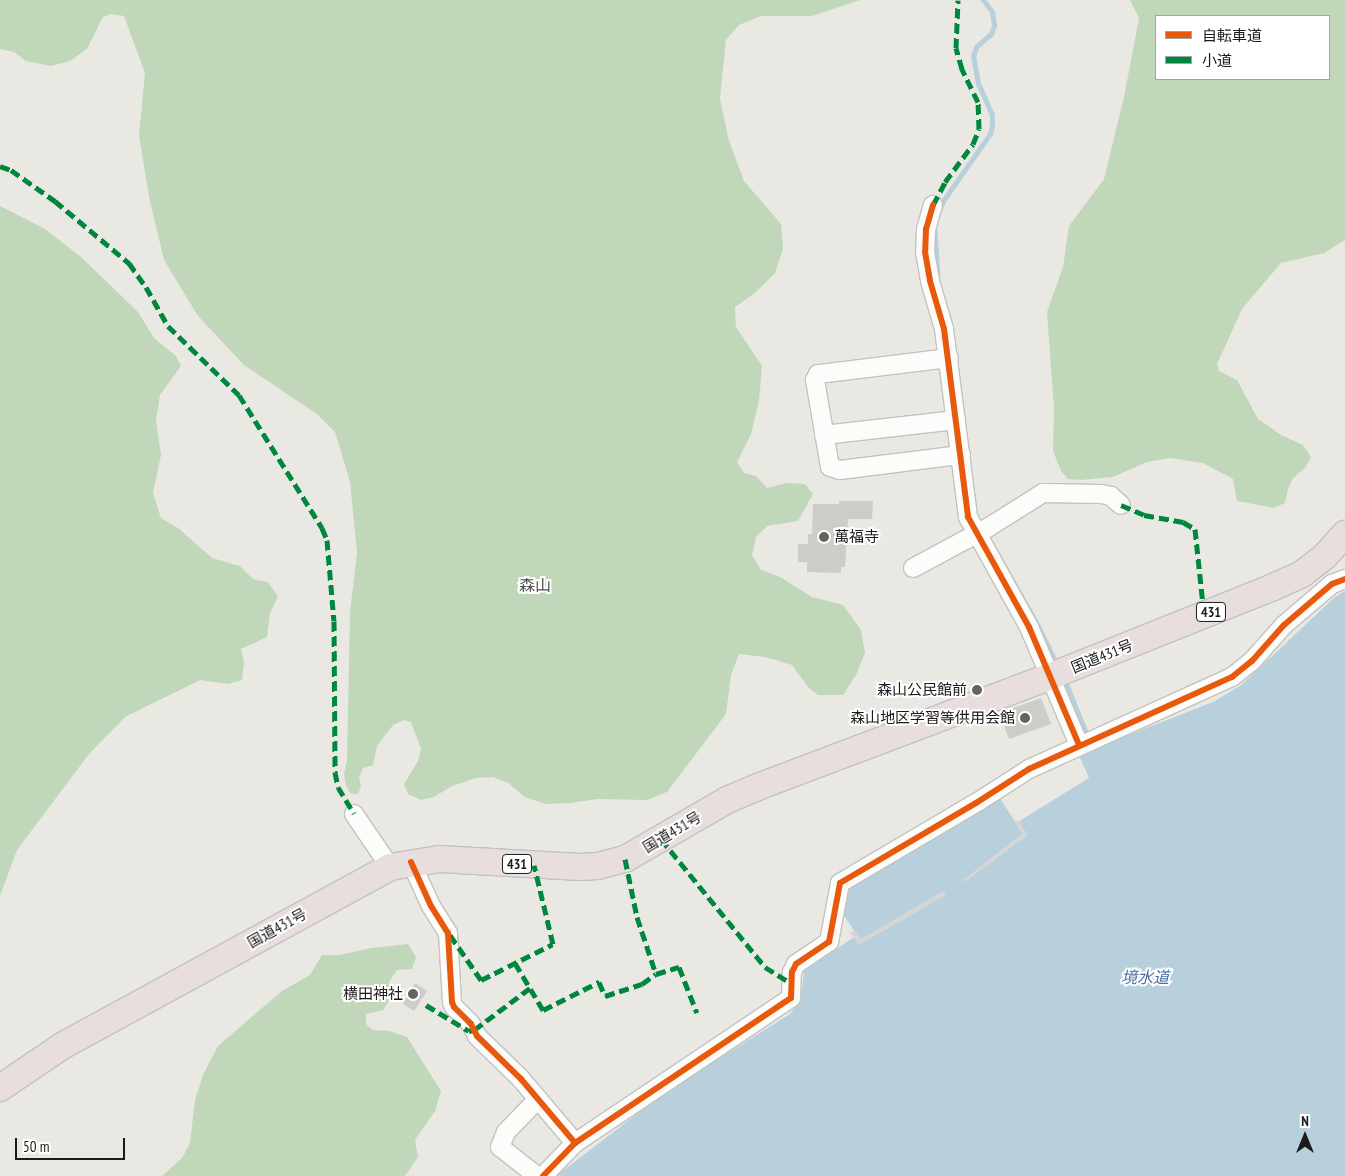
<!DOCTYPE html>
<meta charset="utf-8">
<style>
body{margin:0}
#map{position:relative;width:1345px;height:1176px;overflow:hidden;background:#e9e8e3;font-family:"PT Sans Narrow","Noto Sans JP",sans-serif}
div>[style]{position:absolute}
.forest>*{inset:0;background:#c0d8b9}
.water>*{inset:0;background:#b7d0dc}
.pier>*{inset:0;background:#d6d6d4}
.stream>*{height:4.5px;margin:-2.25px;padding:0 2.25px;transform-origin:2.25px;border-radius:2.25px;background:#b7d0dc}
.building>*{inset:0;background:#ceccc8}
.roads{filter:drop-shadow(1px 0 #c2c2bf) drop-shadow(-1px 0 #c2c2bf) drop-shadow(0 1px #c2c2bf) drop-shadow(0 -1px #c2c2bf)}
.minor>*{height:18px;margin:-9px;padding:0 9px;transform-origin:9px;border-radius:9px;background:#fcfcfb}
.highway>*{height:26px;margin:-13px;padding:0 13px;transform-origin:13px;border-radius:13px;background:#e8dedd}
.quiet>*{height:5px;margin-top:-2.5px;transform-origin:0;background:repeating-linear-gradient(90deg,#00873e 0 10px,transparent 0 15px)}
.cycleway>*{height:6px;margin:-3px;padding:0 3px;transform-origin:3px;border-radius:3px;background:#e8590c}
.dots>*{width:14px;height:14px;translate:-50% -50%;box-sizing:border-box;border:2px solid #fff;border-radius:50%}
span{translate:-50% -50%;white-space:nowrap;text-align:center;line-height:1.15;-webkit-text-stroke:4px #fff;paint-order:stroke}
.shield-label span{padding:1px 4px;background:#fff;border:1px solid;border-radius:4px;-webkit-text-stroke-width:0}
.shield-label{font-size:14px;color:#1b1b1b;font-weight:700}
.poi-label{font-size:15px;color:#1b1b1b}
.left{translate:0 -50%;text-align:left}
.right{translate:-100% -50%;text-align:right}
.street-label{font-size:15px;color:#1b1b1b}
.neighbourhood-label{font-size:16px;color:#4e4e4e}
.water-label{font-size:16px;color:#4b6da6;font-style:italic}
.legend{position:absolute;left:1155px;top:15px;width:175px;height:65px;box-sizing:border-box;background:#fff;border:1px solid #a4a4a4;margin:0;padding:6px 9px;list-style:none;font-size:15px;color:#1b1b1b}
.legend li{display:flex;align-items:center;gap:10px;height:25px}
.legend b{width:25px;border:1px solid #a4a4a4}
.north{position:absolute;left:1280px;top:1111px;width:50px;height:50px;-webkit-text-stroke:4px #fff;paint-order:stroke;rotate:0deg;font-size:14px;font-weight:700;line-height:20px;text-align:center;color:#1b1b1b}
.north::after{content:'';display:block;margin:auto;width:18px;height:22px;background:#1b1b1b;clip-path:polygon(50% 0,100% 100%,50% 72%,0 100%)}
.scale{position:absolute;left:15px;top:1138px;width:110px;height:22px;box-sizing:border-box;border:2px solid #1b1b1b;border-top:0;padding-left:6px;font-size:15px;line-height:18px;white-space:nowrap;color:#1b1b1b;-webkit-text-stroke:4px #fff;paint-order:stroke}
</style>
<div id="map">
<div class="forest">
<div style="clip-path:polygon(0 0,860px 0,812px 16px,761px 16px,739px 25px,726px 40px,720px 99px,729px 141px,744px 181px,781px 224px,783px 249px,775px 273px,755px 293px,735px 307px,736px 327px,762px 366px,759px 401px,751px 434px,737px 462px,744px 473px,756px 476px,767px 488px,787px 483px,805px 484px,813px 494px,798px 521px,767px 526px,756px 537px,752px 555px,761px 570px,780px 577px,812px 597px,843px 605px,861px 630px,865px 653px,856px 675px,843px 695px,818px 695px,808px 687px,792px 665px,765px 657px,739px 654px,731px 675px,726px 714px,667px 792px,647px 800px,597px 799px,571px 803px,545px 804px,525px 797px,508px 783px,493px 777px,476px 778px,452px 786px,434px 797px,421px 800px,408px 794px,404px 784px,418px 761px,421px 749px,411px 722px,404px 720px,393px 725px,377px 746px,373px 765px,363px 768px,359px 778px,361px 787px,358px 794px,350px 793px,346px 785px,344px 773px,347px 761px,350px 612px,357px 553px,350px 482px,335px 432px,317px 414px,244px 365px,198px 316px,164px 260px,149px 197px,139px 135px,145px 73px,124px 16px,111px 14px,103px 17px,87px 49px,70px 61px,51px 66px,26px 61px,14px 52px,0 49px)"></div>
<div style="clip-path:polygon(evenodd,1130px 0,1345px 0,1345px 240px,1324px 253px,1281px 263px,1242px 309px,1217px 364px,1219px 371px,1237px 380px,1258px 419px,1281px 435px,1303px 445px,1311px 457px,1305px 468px,1293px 478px,1288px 489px,1285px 503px,1274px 508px,1237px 501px,1233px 479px,1203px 463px,1170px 458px,1147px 462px,1113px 477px,1081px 480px,1068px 479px,1061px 471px,1053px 451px,1054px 409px,1047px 312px,1063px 267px,1069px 226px,1104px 179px,1124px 97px,1139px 18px,1130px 0,1156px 16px,1329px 16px,1329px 79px,1156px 79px,1156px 16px)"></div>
<div style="clip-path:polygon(0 206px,45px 229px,80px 256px,138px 312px,154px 338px,176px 356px,181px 366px,160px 395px,156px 420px,161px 455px,153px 493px,161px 518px,178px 528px,212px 558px,240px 566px,253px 579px,268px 582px,278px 597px,270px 613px,267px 637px,241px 649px,244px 662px,242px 680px,228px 684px,200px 680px,125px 717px,89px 754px,17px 850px,0 896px)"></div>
<div style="clip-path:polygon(408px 944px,416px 957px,412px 969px,397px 970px,389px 982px,392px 996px,383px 1010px,366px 1014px,366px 1024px,373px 1030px,389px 1031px,407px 1037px,441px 1091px,435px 1111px,415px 1140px,418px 1157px,405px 1176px,162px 1176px,182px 1158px,190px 1143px,195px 1100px,203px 1075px,218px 1046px,282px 991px,310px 975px,322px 955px,340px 955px,371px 948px)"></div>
</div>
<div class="water">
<div style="clip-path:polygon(957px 352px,978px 515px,1040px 624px,1067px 679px,1095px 748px,1213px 702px,1240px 686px,1335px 597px,1345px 591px,1345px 1176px,556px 1176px,667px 1091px,790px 1014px,801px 1000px,804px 971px,857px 935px,843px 914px,847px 888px,999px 797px,1016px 823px,1089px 778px,978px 527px,956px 379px)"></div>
</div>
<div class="pier">
<div style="clip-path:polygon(1018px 820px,1028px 835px,965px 882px,963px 880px,1022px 834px,1014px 822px)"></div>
<div style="clip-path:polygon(943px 891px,946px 895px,859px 945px,850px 933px,854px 930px,861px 939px)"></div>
</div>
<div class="stream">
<div style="left:939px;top:211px;width:11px;rotate:-68deg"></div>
<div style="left:943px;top:201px;width:82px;rotate:-55deg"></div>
<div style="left:990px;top:134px;width:8px;rotate:-76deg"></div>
<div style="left:992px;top:126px;width:11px;rotate:-90deg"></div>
<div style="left:992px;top:115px;width:34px;rotate:-114deg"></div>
<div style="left:978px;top:84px;width:27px;rotate:-100deg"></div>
<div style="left:973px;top:57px;width:10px;rotate:-73deg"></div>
<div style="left:976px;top:47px;width:20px;rotate:-41deg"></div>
<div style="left:991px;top:34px;width:9px;rotate:-69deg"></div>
<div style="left:994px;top:26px;width:14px;rotate:-98deg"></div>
<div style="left:992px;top:12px;width:15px;rotate:-127deg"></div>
<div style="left:935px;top:230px;width:47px;rotate:86.3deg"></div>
</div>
<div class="building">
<div style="clip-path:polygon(839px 501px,873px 501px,872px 519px,848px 519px,845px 567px,841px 567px,841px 573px,807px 572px,807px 562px,798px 562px,798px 544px,808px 544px,808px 534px,812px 534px,813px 504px,839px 504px)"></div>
<div style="clip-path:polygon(1041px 698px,1051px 724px,1009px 739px,999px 713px)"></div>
<div style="clip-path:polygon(415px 983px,427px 991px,414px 1011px,403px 1004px)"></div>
</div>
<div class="roads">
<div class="minor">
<div style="left:933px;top:205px;width:25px;rotate:106deg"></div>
<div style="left:926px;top:229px;width:23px;rotate:92deg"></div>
<div style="left:925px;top:252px;width:29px;rotate:80deg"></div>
<div style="left:930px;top:281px;width:50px;rotate:73.7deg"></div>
<div style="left:944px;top:329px;width:190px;rotate:82.7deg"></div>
<div style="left:968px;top:517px;width:126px;rotate:61deg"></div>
<div style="left:1029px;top:627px;width:128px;rotate:67deg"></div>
<div style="left:949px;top:358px;width:132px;rotate:173deg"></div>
<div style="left:818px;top:374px;width:7px;rotate:117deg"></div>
<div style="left:815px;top:380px;width:88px;rotate:80.2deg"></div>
<div style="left:830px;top:467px;width:10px;rotate:17deg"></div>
<div style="left:840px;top:470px;width:122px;rotate:-7.1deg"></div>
<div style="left:824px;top:435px;width:133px;rotate:-6.5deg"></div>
<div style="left:913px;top:568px;width:86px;rotate:-28.3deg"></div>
<div style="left:989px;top:527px;width:64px;rotate:-32.2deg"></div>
<div style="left:1043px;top:493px;width:58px;rotate:1deg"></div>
<div style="left:1101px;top:494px;width:10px;rotate:11deg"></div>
<div style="left:1111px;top:496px;width:13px;rotate:42deg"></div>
<div style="left:354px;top:814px;width:64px;rotate:55.8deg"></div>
<div style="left:411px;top:862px;width:48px;rotate:65.6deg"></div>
<div style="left:431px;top:906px;width:32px;rotate:58deg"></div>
<div style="left:448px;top:933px;width:69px;rotate:86.7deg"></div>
<div style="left:452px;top:1002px;width:5px;rotate:68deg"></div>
<div style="left:454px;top:1007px;width:24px;rotate:45deg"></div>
<div style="left:471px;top:1024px;width:13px;rotate:63deg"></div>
<div style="left:477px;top:1036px;width:62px;rotate:44.3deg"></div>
<div style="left:521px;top:1079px;width:84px;rotate:49.8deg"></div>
<div style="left:537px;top:1176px;width:47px;rotate:-141.9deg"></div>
<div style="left:500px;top:1147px;width:16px;rotate:-68deg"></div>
<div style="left:506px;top:1132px;width:46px;rotate:-45.9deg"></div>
<div style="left:543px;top:1176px;width:46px;rotate:-45.9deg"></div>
<div style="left:575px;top:1143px;width:260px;rotate:-33.9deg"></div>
<div style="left:791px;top:998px;width:26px;rotate:-88deg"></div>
<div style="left:792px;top:972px;width:9px;rotate:-63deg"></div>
<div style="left:796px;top:964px;width:40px;rotate:-34deg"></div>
<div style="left:829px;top:942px;width:60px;rotate:-79.4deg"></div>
<div style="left:840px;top:883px;width:158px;rotate:-30.5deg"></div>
<div style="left:976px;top:803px;width:63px;rotate:-32.7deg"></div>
<div style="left:1029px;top:769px;width:223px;rotate:-24.4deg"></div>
<div style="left:1232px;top:677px;width:26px;rotate:-39deg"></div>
<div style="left:1252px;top:661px;width:48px;rotate:-48.4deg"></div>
<div style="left:1284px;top:625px;width:63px;rotate:-40.5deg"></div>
<div style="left:1332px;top:584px;width:14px;rotate:-21deg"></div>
</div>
<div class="highway">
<div style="left:0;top:1088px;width:75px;rotate:-34.1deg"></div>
<div style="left:62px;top:1046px;width:374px;rotate:-28.6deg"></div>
<div style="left:390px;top:867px;width:51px;rotate:-9.1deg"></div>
<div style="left:440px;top:859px;width:140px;rotate:3.3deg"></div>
<div style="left:580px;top:867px;width:18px;rotate:-3deg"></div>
<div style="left:598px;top:866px;width:28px;rotate:-15deg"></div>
<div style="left:625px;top:859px;width:118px;rotate:-30deg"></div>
<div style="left:727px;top:800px;width:36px;rotate:-23deg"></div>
<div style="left:760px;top:786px;width:311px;rotate:-20.7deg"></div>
<div style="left:1051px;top:676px;width:237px;rotate:-21.8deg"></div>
<div style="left:1271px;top:588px;width:34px;rotate:-24deg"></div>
<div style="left:1302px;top:574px;width:29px;rotate:-38deg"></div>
<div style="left:1325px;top:556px;width:30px;rotate:-48deg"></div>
</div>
</div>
<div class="quiet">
<div style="left:0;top:166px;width:12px;rotate:20deg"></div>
<div style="left:11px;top:170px;width:54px;rotate:35.2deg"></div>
<div style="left:55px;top:201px;width:97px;rotate:40deg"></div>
<div style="left:129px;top:263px;width:29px;rotate:55deg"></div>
<div style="left:146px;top:287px;width:45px;rotate:60.6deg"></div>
<div style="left:168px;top:326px;width:99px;rotate:44.2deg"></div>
<div style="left:239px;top:395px;width:157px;rotate:58deg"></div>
<div style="left:322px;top:528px;width:13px;rotate:67deg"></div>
<div style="left:327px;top:540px;width:81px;rotate:85.1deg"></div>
<div style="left:334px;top:621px;width:151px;rotate:89.6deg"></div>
<div style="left:335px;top:772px;width:15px;rotate:79deg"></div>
<div style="left:338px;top:787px;width:31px;rotate:59deg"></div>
<div style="left:933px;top:205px;width:26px;rotate:-62deg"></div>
<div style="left:945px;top:182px;width:47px;rotate:-53.6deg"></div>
<div style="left:973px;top:144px;width:16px;rotate:-68deg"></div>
<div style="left:979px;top:129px;width:27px;rotate:-92deg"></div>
<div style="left:978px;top:102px;width:37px;rotate:-116deg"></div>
<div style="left:962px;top:69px;width:22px;rotate:-106deg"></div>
<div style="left:956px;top:48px;width:48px;rotate:-87.6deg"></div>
<div style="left:1121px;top:505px;width:25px;rotate:23deg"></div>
<div style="left:1144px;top:515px;width:40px;rotate:10deg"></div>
<div style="left:1183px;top:522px;width:14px;rotate:30deg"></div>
<div style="left:1195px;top:529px;width:86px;rotate:84deg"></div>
<div style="left:661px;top:839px;width:165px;rotate:50.9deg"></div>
<div style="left:765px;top:967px;width:32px;rotate:32deg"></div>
<div style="left:625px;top:859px;width:59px;rotate:78.3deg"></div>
<div style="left:637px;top:917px;width:60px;rotate:71.6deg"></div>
<div style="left:450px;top:935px;width:55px;rotate:55.4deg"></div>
<div style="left:481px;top:980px;width:80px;rotate:-26.6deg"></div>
<div style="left:553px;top:944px;width:81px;rotate:-103.5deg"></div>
<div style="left:515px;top:963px;width:55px;rotate:59.2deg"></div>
<div style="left:543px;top:1010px;width:63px;rotate:-26.6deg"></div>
<div style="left:599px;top:982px;width:15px;rotate:67deg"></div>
<div style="left:605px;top:996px;width:39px;rotate:-18deg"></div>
<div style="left:642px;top:984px;width:17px;rotate:-36deg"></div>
<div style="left:656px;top:974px;width:24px;rotate:-17deg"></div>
<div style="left:679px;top:967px;width:49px;rotate:68.6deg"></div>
<div style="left:426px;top:1005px;width:50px;rotate:31.2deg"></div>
<div style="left:469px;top:1031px;width:5px;rotate:-11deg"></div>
<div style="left:474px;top:1030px;width:70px;rotate:-36.9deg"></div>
</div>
<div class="cycleway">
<div style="left:933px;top:205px;width:25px;rotate:106deg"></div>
<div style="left:926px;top:229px;width:23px;rotate:92deg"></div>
<div style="left:925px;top:252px;width:29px;rotate:80deg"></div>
<div style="left:930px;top:281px;width:50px;rotate:73.7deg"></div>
<div style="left:944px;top:329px;width:190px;rotate:82.7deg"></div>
<div style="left:968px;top:517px;width:126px;rotate:61deg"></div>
<div style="left:1029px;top:627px;width:128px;rotate:67deg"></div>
<div style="left:411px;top:862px;width:48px;rotate:65.6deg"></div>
<div style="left:431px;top:906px;width:32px;rotate:58deg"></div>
<div style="left:448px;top:933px;width:69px;rotate:86.7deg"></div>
<div style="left:452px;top:1002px;width:5px;rotate:68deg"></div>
<div style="left:454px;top:1007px;width:24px;rotate:45deg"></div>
<div style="left:471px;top:1024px;width:13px;rotate:63deg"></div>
<div style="left:477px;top:1036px;width:62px;rotate:44.3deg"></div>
<div style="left:521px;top:1079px;width:84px;rotate:49.8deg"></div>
<div style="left:543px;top:1176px;width:46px;rotate:-45.9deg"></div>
<div style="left:575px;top:1143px;width:260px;rotate:-33.9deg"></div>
<div style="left:791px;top:998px;width:26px;rotate:-88deg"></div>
<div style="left:792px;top:972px;width:9px;rotate:-63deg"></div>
<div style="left:796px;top:964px;width:40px;rotate:-34deg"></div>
<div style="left:829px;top:942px;width:60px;rotate:-79.4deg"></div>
<div style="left:840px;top:883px;width:158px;rotate:-30.5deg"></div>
<div style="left:976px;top:803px;width:63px;rotate:-32.7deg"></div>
<div style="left:1029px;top:769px;width:223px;rotate:-24.4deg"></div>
<div style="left:1232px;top:677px;width:26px;rotate:-39deg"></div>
<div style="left:1252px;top:661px;width:48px;rotate:-48.4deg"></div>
<div style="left:1284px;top:625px;width:63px;rotate:-40.5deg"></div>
<div style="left:1332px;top:584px;width:14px;rotate:-21deg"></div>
</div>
<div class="dots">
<div style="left:824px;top:537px;background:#636361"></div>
<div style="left:977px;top:690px;background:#636361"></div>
<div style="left:1025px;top:718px;background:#636361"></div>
<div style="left:413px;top:994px;background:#636361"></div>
</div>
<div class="shield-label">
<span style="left:1211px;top:612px">431</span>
<span style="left:517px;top:864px">431</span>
</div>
<div class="poi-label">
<span class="left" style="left:834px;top:537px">萬福寺</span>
<span class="right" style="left:967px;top:690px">森山公民館前</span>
<span class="right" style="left:1015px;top:718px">森山地区学習等供用会館</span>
<span class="right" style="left:403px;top:994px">横田神社</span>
</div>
<div class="street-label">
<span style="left:1102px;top:656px;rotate:-22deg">国道431号</span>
<span style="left:672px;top:832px;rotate:-31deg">国道431号</span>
<span style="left:277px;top:928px;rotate:-29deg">国道431号</span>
</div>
<div class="neighbourhood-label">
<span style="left:535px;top:585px">森山</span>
</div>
<div class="water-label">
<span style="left:1145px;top:977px">境水道</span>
</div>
<ul class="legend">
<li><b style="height:6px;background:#e8590c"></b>自転車道</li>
<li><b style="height:6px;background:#00873e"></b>小道</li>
</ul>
<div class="north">N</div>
<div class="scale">50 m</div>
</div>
